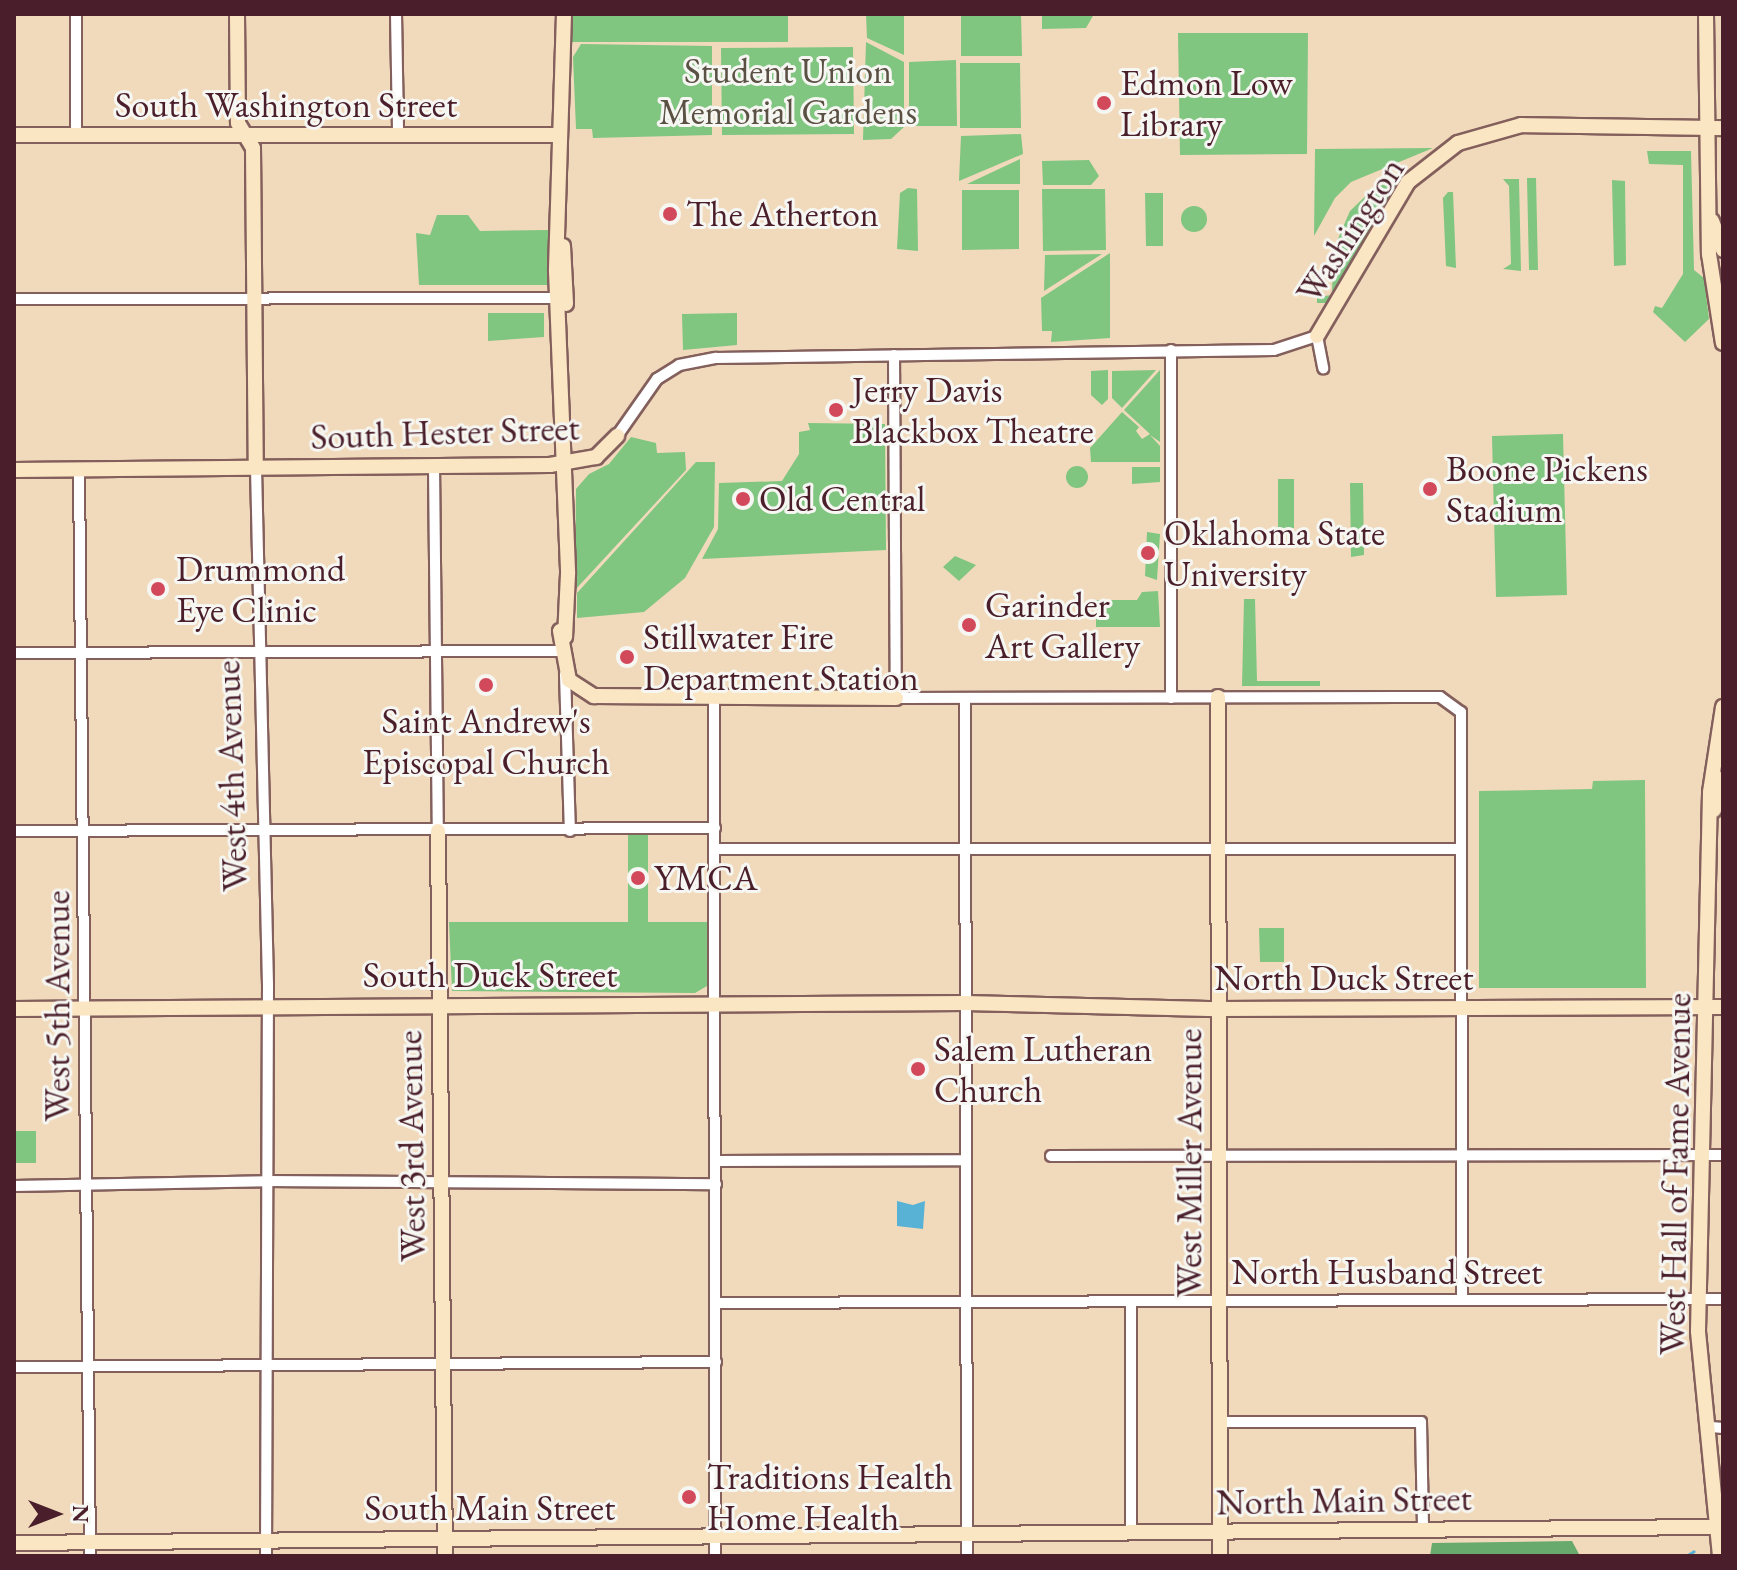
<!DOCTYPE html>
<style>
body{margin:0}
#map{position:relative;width:1737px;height:1570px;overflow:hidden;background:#f1dabb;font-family:"EB Garamond",serif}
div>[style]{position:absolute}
.green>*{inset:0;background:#80c580}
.round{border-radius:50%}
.forest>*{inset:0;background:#68aa6e}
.water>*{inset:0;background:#57b2d5}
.stream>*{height:3px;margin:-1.5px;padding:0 1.5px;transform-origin:1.5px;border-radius:1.5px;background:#57b2d5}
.roads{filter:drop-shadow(2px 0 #84605d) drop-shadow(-2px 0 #84605d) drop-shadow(0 2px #84605d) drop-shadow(0 -2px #84605d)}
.street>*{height:10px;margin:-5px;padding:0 5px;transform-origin:5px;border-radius:5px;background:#fff}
.secondary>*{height:14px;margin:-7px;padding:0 7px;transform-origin:7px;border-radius:7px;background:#fbe6c4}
.dots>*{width:22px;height:22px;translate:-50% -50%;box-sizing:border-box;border:4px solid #f6f6f2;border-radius:50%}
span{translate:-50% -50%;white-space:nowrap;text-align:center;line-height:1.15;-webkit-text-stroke:6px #f6f6f2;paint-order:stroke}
.park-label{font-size:36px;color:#5a5144}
.poi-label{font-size:36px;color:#4a1f2b}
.left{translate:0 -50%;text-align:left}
.street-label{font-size:36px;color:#4a1f2b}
.frame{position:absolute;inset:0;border:16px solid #4a1f2b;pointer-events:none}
.north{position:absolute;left:16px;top:1474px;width:80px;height:80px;-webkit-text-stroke:6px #f6f6f2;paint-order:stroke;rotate:90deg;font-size:22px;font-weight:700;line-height:32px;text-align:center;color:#4a1f2b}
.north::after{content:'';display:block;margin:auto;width:28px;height:36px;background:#4a1f2b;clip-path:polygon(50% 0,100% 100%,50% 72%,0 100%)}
</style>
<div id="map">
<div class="green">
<div style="clip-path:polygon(571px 14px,788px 14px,788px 42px,571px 42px)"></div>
<div style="clip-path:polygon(866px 14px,904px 14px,904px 55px,867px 38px)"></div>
<div style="clip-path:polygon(961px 14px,1021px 14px,1022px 56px,961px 56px)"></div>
<div style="clip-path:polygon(1042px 14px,1094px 14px,1086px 28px,1042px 29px)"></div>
<div style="clip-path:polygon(1178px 33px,1308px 33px,1307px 154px,1180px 155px)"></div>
<div style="clip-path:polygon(866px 42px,904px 62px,904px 127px,891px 139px,863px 140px)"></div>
<div style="clip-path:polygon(581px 44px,712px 46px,712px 135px,593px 138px,592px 129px,576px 129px,573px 57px)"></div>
<div style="clip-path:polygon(853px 47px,854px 134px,722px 135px,721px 48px)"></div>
<div style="clip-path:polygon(956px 60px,957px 126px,909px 126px,909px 62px)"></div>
<div style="clip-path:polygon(960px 63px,1020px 63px,1021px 128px,960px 128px)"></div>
<div style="clip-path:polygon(1021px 134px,1023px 154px,959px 181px,961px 136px)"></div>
<div style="clip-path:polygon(1433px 148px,1351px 182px,1335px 198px,1314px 236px,1315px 149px)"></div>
<div style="clip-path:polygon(1647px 151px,1691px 151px,1694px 270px,1704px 278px,1709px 319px,1685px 342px,1653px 312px,1655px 306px,1662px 308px,1683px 274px,1683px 165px,1649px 164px)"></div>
<div style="clip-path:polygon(1020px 159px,1020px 184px,967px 184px)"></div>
<div style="clip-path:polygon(1089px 160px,1099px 176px,1091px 185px,1043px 185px,1042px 161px)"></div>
<div style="clip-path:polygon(1527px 178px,1536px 178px,1538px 270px,1529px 270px)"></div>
<div style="clip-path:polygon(1503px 179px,1519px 179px,1521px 271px,1503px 269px,1511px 264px,1509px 186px)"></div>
<div style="clip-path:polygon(1612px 180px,1625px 181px,1626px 265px,1614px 266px)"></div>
<div style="clip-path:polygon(1396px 182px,1396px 192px,1330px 303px,1317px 303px,1317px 297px,1332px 295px,1333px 250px,1350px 211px,1376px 186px)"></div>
<div style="clip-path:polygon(908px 188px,917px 189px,918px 251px,897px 249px,900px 193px)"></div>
<div style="clip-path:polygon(1042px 189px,1105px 189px,1106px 250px,1043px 251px)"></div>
<div style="clip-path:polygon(962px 190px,1019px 190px,1019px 249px,962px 250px)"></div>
<div style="clip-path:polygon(1448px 192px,1453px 192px,1456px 268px,1446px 266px,1443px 198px)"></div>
<div style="clip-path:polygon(1145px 193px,1163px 193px,1163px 246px,1146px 246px)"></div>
<div class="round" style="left:1181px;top:206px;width:26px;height:26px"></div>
<div style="clip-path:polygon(437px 215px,468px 215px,480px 231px,550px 230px,548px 285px,419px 285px,416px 233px,430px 235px)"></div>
<div style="clip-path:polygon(1110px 253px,1110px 338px,1051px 342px,1052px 331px,1042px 331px,1041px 298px)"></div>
<div style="clip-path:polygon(1102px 254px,1044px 291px,1045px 255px)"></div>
<div style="clip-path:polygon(488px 313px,544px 313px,544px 337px,488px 341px)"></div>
<div style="clip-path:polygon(737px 313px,737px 345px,683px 350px,682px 314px)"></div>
<div style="clip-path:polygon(1108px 370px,1108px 399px,1102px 405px,1091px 395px,1091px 371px)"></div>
<div style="clip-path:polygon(1156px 370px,1122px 408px,1112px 398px,1112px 371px)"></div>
<div style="clip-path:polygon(1160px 370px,1160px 442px,1150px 435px,1160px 446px,1160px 462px,1091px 462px,1090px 448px,1122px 412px,1139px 427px,1136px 431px,1142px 439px,1150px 434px,1124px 410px)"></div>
<div style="clip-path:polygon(808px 423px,885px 424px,886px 550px,702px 559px,718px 529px,719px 483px,782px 481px,799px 454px,799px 432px,810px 430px)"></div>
<div style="clip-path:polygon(1563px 434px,1567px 595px,1496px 597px,1492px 436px)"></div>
<div style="clip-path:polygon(631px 437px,656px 443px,657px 453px,685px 452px,686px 470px,575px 590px,576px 489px,589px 474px,609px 464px)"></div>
<div style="clip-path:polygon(696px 462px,715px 462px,714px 527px,685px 578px,644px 612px,577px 618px,577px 593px)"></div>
<div class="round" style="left:1066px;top:466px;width:22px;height:22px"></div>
<div style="clip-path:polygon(1132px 467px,1160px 467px,1160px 482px,1132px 484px)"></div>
<div style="clip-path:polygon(1278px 479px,1294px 479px,1294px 528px,1278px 528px)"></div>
<div style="clip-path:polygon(1350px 483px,1363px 483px,1364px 555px,1351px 557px)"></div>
<div style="clip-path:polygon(1147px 532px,1160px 534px,1157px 580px,1145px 576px)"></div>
<div style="clip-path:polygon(955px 556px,976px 565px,959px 581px,943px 567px)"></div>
<div style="clip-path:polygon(1158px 591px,1160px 627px,1096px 627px,1096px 600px,1137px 600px,1142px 592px)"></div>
<div style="clip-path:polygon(1244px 599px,1255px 599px,1257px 681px,1320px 681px,1320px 686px,1242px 686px)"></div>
<div style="clip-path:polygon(1645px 780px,1646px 988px,1479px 988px,1479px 791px,1592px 789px,1593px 781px)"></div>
<div style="clip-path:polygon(628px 835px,648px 835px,648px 922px,707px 922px,707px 986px,695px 993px,452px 991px,449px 922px,628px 922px)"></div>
<div style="clip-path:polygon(1259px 928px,1284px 928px,1284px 962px,1260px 962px)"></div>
<div style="clip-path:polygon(14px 1131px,36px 1131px,36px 1163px,14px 1163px)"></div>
</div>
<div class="forest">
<div style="clip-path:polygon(1572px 1541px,1580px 1556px,1430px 1556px,1432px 1543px)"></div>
</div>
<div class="water">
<div style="clip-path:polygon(897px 1201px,913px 1205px,925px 1201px,923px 1229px,897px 1226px)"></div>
</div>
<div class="stream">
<div style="left:1686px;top:1556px;width:9px;rotate:-32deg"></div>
</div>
<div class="roads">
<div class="street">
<div style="left:76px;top:14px;width:121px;rotate:90deg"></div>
<div style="left:396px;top:14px;width:120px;rotate:89deg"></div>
<div style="left:14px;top:299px;width:543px;rotate:-0.11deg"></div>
<div style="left:1171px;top:350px;width:348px;rotate:90deg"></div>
<div style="left:894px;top:355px;width:343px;rotate:89.7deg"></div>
<div style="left:896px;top:698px;width:544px;rotate:-0.11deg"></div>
<div style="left:1440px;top:697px;width:26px;rotate:36deg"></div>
<div style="left:1461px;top:712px;width:588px;rotate:89.9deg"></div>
<div style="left:617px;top:436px;width:70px;rotate:-54.9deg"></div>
<div style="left:657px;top:379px;width:26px;rotate:-32deg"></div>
<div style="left:679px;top:365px;width:38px;rotate:-11deg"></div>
<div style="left:716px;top:358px;width:558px;rotate:-0.82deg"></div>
<div style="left:1274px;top:350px;width:45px;rotate:-18deg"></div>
<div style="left:1317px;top:336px;width:33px;rotate:79deg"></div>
<div style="left:434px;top:466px;width:365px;rotate:89.4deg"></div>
<div style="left:256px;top:468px;width:516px;rotate:88.67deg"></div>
<div style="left:268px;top:984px;width:572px;rotate:90.2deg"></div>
<div style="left:79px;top:470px;width:1086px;rotate:89.42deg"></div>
<div style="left:14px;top:653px;width:551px;rotate:-0.21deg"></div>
<div style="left:565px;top:674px;width:157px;rotate:88.2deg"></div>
<div style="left:714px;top:699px;width:857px;rotate:89.93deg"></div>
<div style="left:965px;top:699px;width:857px;rotate:89.87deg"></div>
<div style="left:14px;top:831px;width:701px;rotate:-0.25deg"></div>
<div style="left:715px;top:849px;width:746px"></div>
<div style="left:1051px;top:1156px;width:672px;rotate:-0.09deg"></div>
<div style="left:716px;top:1161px;width:250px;rotate:-0.2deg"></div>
<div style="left:14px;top:1186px;width:252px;rotate:-1.1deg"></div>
<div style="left:266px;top:1181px;width:450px;rotate:0.4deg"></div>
<div style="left:1131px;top:1301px;width:233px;rotate:90deg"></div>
<div style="left:716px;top:1303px;width:1007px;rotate:-0.23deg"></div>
<div style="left:14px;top:1367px;width:702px;rotate:-0.41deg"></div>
<div style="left:1218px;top:1422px;width:203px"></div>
<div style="left:1421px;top:1422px;width:107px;rotate:88.9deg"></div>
<div style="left:1711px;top:1427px;width:12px;rotate:5deg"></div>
</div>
<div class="secondary">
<div style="left:237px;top:14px;width:109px;rotate:89.5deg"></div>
<div style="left:238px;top:123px;width:29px;rotate:59deg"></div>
<div style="left:253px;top:148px;width:320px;rotate:89.5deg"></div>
<div style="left:564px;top:14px;width:257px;rotate:91.8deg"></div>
<div style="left:556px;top:271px;width:303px;rotate:87.7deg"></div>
<div style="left:568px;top:574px;width:63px;rotate:92.7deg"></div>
<div style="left:1706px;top:14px;width:240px;rotate:89.3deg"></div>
<div style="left:1709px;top:254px;width:90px;rotate:81.1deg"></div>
<div style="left:14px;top:135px;width:544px"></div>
<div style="left:1712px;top:221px;width:31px;rotate:69deg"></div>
<div style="left:563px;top:246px;width:58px;rotate:87deg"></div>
<div style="left:1317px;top:336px;width:179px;rotate:-59.4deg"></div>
<div style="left:1408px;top:182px;width:63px;rotate:-38deg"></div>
<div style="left:1458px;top:143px;width:66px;rotate:-15.9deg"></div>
<div style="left:1521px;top:125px;width:202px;rotate:0.9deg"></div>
<div style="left:14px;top:470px;width:536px;rotate:-0.53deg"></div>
<div style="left:550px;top:465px;width:47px;rotate:-9.9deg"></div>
<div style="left:596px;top:457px;width:30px;rotate:-45deg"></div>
<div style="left:560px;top:631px;width:50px;rotate:79.6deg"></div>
<div style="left:569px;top:680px;width:30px;rotate:33deg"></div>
<div style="left:594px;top:696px;width:302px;rotate:0.4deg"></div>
<div style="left:1218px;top:697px;width:859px;rotate:89.87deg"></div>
<div style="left:1714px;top:810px;width:33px;rotate:-74deg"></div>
<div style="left:438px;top:831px;width:725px;rotate:89.45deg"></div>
<div style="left:14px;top:1009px;width:951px;rotate:-0.36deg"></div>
<div style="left:965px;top:1003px;width:254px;rotate:1.4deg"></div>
<div style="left:1219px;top:1009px;width:504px;rotate:-0.23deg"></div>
<div style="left:14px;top:1543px;width:1709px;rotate:-0.54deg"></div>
<div style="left:1720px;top:1556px;width:226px;rotate:-95.6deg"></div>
<div style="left:1698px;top:1331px;width:539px;rotate:-88.72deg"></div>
<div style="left:1710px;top:792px;width:86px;rotate:-81.3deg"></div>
</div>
</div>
<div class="dots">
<div style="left:1104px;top:103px;background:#d1495b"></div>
<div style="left:670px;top:214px;background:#d1495b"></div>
<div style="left:836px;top:410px;background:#d1495b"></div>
<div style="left:1430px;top:489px;background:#d1495b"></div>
<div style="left:743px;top:499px;background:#d1495b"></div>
<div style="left:1148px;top:553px;background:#d1495b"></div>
<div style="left:158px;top:589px;background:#d1495b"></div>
<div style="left:969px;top:625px;background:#d1495b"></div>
<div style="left:627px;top:657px;background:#d1495b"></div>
<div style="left:486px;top:685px;background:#d1495b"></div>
<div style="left:638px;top:878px;background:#d1495b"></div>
<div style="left:918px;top:1069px;background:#d1495b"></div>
<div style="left:689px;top:1497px;background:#d1495b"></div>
</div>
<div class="park-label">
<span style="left:788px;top:91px">Student Union<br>Memorial Gardens</span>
</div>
<div class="poi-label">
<span class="left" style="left:1120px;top:103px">Edmon Low<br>Library</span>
<span class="left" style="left:686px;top:214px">The Atherton</span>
<span class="left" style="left:852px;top:410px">Jerry Davis<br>Blackbox Theatre</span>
<span class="left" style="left:1446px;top:489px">Boone Pickens<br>Stadium</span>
<span class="left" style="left:759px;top:499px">Old Central</span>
<span class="left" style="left:1164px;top:553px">Oklahoma State<br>University</span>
<span class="left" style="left:176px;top:589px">Drummond<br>Eye Clinic</span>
<span class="left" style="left:985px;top:625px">Garinder<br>Art Gallery</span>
<span class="left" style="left:643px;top:657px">Stillwater Fire<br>Department Station</span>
<span style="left:486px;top:741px">Saint Andrew's<br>Episcopal Church</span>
<span class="left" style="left:654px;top:878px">YMCA</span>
<span class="left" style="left:934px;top:1069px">Salem Lutheran<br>Church</span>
<span class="left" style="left:707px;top:1497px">Traditions Health<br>Home Health</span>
</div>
<div class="street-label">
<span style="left:286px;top:105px">South Washington Street</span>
<span style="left:1350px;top:230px;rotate:-57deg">Washington</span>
<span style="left:445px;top:432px;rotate:-2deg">South Hester Street</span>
<span style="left:231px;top:776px;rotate:-92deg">West 4th Avenue</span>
<span style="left:490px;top:975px">South Duck Street</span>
<span style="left:1344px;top:978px">North Duck Street</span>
<span style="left:57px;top:1006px;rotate:-90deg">West 5th Avenue</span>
<span style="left:411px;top:1146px;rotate:-91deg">West 3rd Avenue</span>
<span style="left:1189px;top:1163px;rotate:-90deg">West Miller Avenue</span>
<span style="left:1675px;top:1174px;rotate:-89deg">West Hall of Fame Avenue</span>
<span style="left:1387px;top:1272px">North Husband Street</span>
<span style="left:1344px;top:1500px;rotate:-1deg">North Main Street</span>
<span style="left:490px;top:1508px">South Main Street</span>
</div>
<div class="frame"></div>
<div class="north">N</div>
</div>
